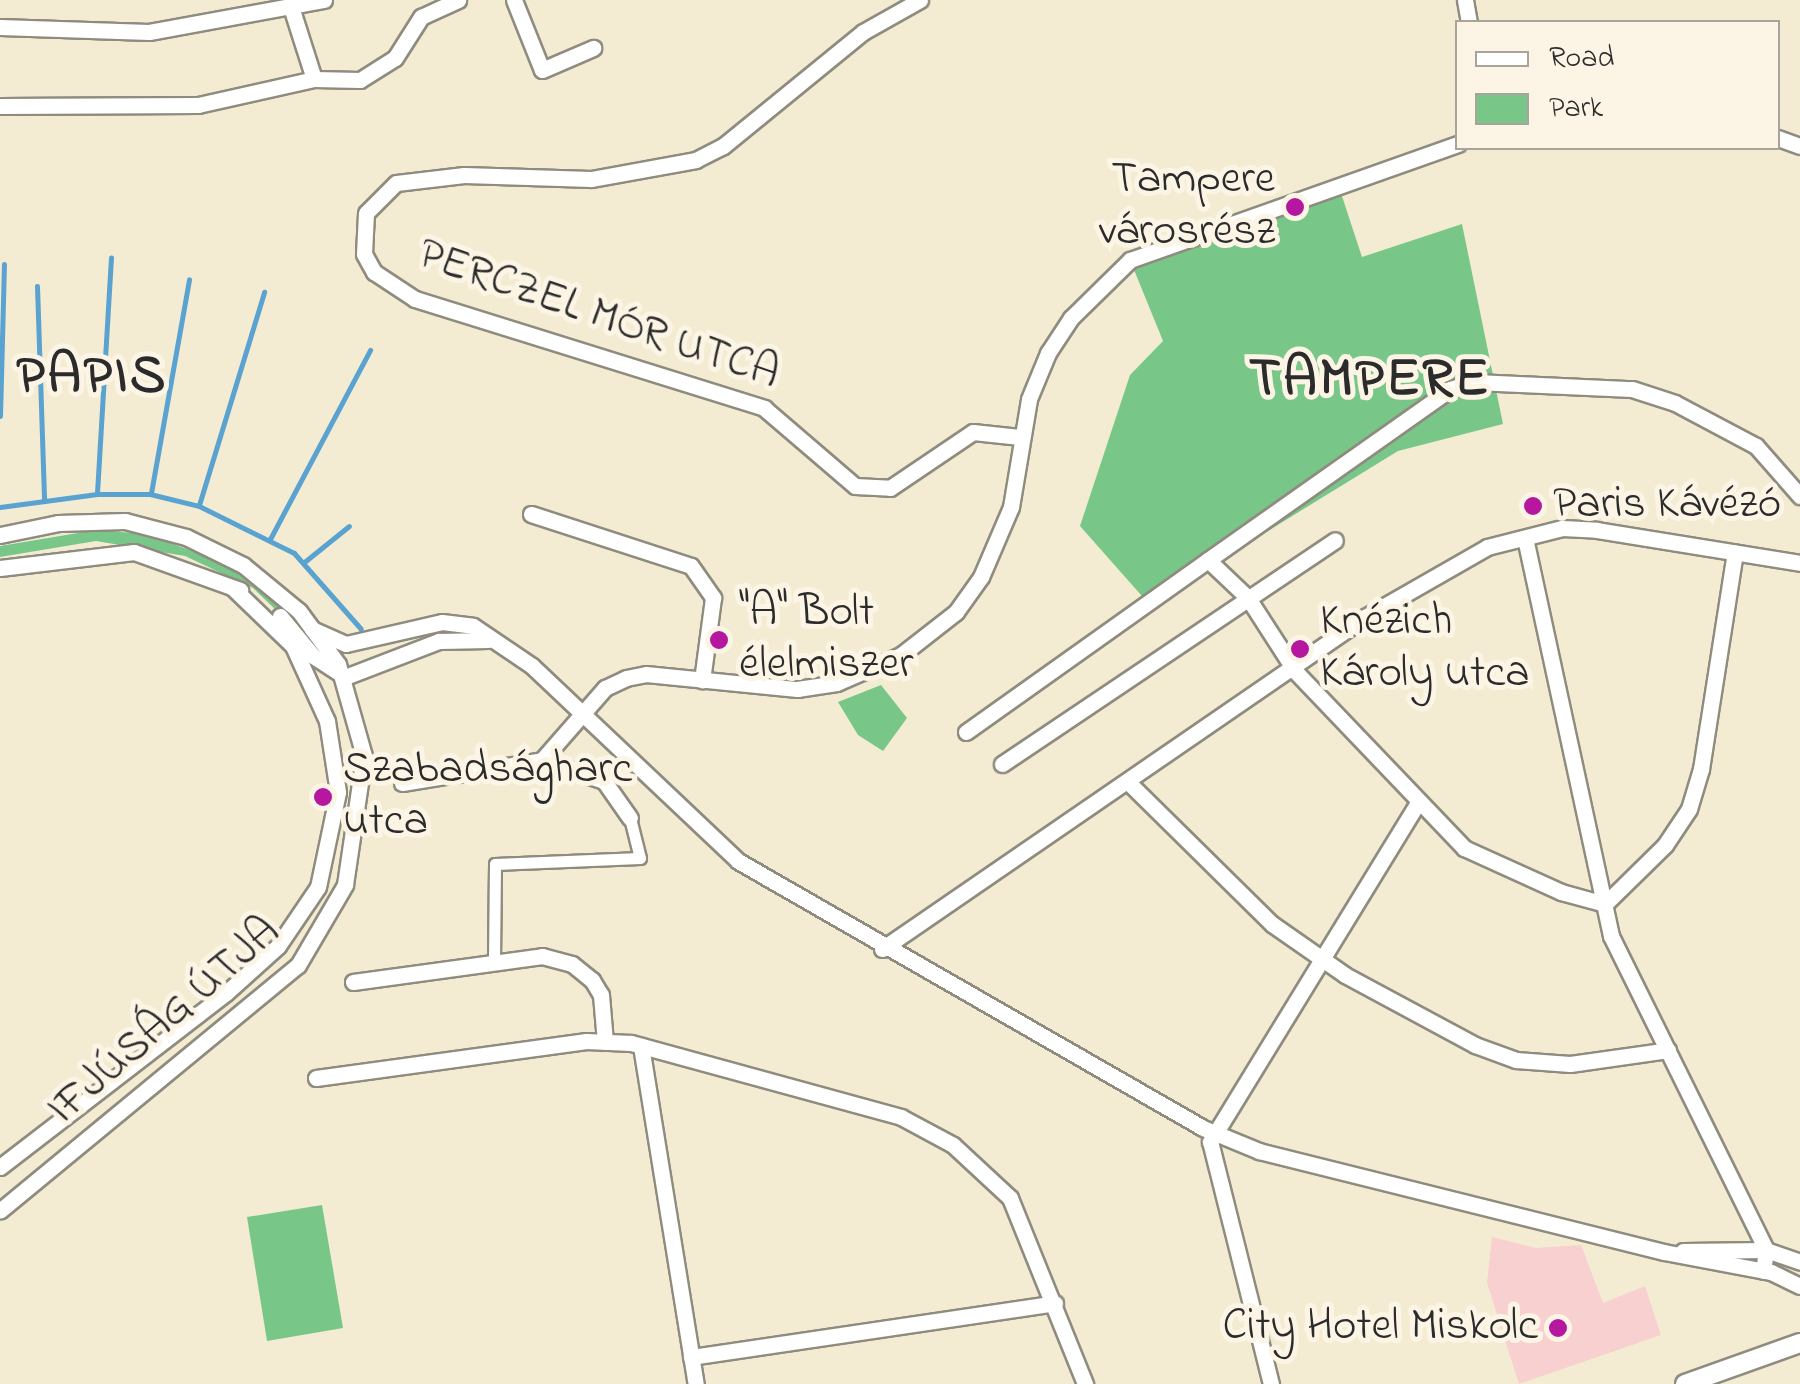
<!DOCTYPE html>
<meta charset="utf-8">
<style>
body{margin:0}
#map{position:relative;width:1800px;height:1384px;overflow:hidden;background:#f3ecd3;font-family:"Indie Flower",sans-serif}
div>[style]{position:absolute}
.built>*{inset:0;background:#f7d0cf}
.green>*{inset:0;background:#78c788}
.stream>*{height:5px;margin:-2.5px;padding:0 2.5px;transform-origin:2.5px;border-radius:2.5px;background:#5aa2d0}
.roads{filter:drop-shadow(2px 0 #8f8c7f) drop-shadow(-2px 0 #8f8c7f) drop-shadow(0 2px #8f8c7f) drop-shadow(0 -2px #8f8c7f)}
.pedestrian>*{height:11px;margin:-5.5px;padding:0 5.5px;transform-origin:5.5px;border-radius:5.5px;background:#fff}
.minor>*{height:15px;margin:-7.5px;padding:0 7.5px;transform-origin:7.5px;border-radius:7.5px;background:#fff}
.tertiary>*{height:18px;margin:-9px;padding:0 9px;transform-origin:9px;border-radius:9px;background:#fff}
.dots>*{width:28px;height:28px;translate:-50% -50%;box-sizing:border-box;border:5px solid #fcf5e5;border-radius:50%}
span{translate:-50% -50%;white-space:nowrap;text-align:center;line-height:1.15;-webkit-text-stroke:10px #fcf5e5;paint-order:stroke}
.poi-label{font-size:45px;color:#2b2b2b}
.right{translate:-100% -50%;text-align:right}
.left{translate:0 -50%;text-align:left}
.street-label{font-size:45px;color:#2b2b2b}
.district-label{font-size:55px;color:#2b2b2b;font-weight:700;letter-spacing:2.5px}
.legend{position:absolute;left:1455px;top:20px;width:325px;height:130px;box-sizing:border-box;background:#fcf5e5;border:2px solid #a8a49b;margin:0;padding:12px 18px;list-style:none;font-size:30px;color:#2b2b2b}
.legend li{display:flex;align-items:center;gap:20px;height:50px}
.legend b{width:50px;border:2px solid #a8a49b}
</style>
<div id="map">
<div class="built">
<div style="clip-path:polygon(1492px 1237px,1536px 1248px,1581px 1245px,1603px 1303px,1645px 1286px,1661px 1335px,1519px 1384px,1487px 1283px)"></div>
</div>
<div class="green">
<div style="clip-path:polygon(1338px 184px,1362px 257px,1462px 224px,1503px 424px,1398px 451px,1149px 604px,1080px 526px,1130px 375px,1163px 341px,1130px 260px)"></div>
<div style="clip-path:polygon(96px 530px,146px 534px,222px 562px,291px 615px,329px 661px,253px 588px,185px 556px,96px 541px,0 557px,0 546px)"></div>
<div style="clip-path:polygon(881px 685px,907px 718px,883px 751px,858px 735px,838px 702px)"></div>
<div style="clip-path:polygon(322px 1205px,343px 1328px,267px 1341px,247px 1217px)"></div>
</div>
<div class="stream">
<div style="left:37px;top:286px;width:215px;rotate:88.1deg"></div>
<div style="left:0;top:416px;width:152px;rotate:-88.5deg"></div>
<div style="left:97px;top:493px;width:236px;rotate:-86.6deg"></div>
<div style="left:151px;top:493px;width:217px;rotate:-79.9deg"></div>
<div style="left:199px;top:505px;width:223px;rotate:-73deg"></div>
<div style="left:0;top:507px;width:98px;rotate:-7.6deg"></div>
<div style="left:97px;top:494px;width:53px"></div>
<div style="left:150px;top:494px;width:50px;rotate:13.8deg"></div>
<div style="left:199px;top:506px;width:106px;rotate:26.3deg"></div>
<div style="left:294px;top:553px;width:101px;rotate:48.6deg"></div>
<div style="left:270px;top:539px;width:214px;rotate:-62.1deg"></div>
<div style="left:303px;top:563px;width:59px;rotate:-38.8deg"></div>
</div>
<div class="roads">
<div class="pedestrian">
<div style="left:494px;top:961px;width:97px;rotate:-89.4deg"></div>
<div style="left:495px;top:864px;width:145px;rotate:-2.4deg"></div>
<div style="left:640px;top:858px;width:41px;rotate:-104deg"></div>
</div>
<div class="minor">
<div style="left:514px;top:0;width:75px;rotate:68.2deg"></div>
<div style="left:542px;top:70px;width:56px;rotate:-23.3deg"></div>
<div style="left:920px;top:0;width:65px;rotate:150.7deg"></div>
<div style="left:863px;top:32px;width:181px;rotate:140.8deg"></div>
<div style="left:723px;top:146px;width:30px;rotate:153deg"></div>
<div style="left:696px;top:160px;width:107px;rotate:169.7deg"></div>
<div style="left:591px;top:179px;width:127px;rotate:-178.2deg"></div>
<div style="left:464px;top:175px;width:68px;rotate:173.3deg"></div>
<div style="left:396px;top:183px;width:42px;rotate:135deg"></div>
<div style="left:366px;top:213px;width:41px;rotate:92.8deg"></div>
<div style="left:364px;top:254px;width:21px;rotate:61deg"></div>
<div style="left:374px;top:272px;width:49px;rotate:33.4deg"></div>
<div style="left:415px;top:299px;width:366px;rotate:17.3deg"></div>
<div style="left:764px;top:408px;width:120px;rotate:40.6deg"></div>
<div style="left:855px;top:486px;width:35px;rotate:3deg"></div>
<div style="left:890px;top:488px;width:100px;rotate:-34deg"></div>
<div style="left:973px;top:432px;width:47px;rotate:6.1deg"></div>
<div style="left:1465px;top:0;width:22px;rotate:80deg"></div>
<div style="left:292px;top:10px;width:72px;rotate:72.3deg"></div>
<div style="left:0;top:27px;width:149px;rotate:1.9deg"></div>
<div style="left:149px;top:32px;width:178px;rotate:-10.4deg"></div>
<div style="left:0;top:106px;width:198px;rotate:-0.3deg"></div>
<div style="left:198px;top:105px;width:119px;rotate:-12.6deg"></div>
<div style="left:314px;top:79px;width:46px;rotate:1.2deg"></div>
<div style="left:360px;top:80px;width:41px;rotate:-32.2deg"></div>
<div style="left:395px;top:58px;width:49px;rotate:-57.6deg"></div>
<div style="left:421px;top:17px;width:41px;rotate:-24.7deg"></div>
<div style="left:1778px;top:138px;width:23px;rotate:20deg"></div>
<div style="left:531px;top:514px;width:168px;rotate:18deg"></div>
<div style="left:691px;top:566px;width:39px;rotate:55deg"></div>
<div style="left:713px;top:598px;width:83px;rotate:97.6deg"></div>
<div style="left:0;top:535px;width:59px;rotate:-11.7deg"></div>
<div style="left:58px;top:523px;width:67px;rotate:-1.7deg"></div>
<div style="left:125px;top:521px;width:63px;rotate:14.7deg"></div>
<div style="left:186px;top:537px;width:64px;rotate:26.2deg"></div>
<div style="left:243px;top:565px;width:72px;rotate:39.4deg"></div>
<div style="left:299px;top:611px;width:66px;rotate:53.7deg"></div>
<div style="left:338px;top:664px;width:96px;rotate:74.2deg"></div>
<div style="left:364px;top:756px;width:130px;rotate:98.4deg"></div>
<div style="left:345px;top:885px;width:93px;rotate:120.4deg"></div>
<div style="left:298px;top:965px;width:386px;rotate:140.5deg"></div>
<div style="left:1525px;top:538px;width:407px;rotate:77.8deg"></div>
<div style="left:1611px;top:936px;width:350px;rotate:63.7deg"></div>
<div style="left:1766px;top:1250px;width:21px;rotate:98deg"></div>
<div style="left:1208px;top:560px;width:296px;rotate:-35.2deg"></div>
<div style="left:1450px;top:389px;width:26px;rotate:-16deg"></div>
<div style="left:1475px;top:382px;width:157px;rotate:2.6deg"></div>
<div style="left:1632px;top:389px;width:45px;rotate:18deg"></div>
<div style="left:1675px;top:403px;width:92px;rotate:28deg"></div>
<div style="left:1756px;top:446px;width:67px;rotate:48.7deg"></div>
<div style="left:0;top:568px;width:135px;rotate:-6.8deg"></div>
<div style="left:134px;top:552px;width:113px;rotate:19.7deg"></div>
<div style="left:280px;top:616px;width:52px;rotate:50.5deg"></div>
<div style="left:313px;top:656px;width:38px;rotate:33deg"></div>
<div style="left:345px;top:677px;width:101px;rotate:-21deg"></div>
<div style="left:439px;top:641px;width:49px;rotate:-1.2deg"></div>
<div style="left:312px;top:629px;width:37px;rotate:24deg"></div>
<div style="left:346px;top:644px;width:98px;rotate:-12.9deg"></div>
<div style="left:442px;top:622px;width:31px;rotate:7deg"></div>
<div style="left:473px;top:626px;width:71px;rotate:34.1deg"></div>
<div style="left:532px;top:666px;width:284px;rotate:43.4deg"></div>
<div style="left:738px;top:861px;width:536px;rotate:29.86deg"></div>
<div style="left:1203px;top:1128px;width:61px;rotate:22.3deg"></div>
<div style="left:1259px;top:1151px;width:417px;rotate:14deg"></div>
<div style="left:1664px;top:1252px;width:109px;rotate:10.6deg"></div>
<div style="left:1771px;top:1272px;width:32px;rotate:26deg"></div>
<div style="left:966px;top:732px;width:297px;rotate:-35.4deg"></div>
<div style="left:1208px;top:560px;width:55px;rotate:43.5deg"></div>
<div style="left:1248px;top:598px;width:87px;rotate:57.2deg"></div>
<div style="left:1295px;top:671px;width:245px;rotate:46.3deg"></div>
<div style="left:1464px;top:848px;width:107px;rotate:24.4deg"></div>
<div style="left:1561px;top:892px;width:46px;rotate:15.3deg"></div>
<div style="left:542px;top:760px;width:96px;rotate:-48.8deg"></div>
<div style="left:605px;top:688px;width:23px;rotate:-25deg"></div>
<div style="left:626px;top:678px;width:20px;rotate:-11deg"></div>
<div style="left:646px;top:674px;width:152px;rotate:5.7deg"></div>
<div style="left:797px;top:689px;width:40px;rotate:-8.5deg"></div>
<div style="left:837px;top:683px;width:70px;rotate:-23.6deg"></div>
<div style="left:901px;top:655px;width:70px;rotate:-38deg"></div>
<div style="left:956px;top:612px;width:43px;rotate:-54.5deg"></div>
<div style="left:981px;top:577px;width:76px;rotate:-66.8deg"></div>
<div style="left:1011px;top:507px;width:109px;rotate:-80.5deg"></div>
<div style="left:1029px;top:399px;width:50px;rotate:-67.6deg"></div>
<div style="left:1048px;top:353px;width:42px;rotate:-56.7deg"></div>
<div style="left:1071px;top:318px;width:83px;rotate:-44.5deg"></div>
<div style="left:1130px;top:260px;width:348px;rotate:-19.5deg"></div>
<div style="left:1002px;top:764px;width:401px;rotate:-33.9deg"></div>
<div style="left:402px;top:783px;width:142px;rotate:-9.3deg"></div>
<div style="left:542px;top:760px;width:65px;rotate:18.7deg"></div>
<div style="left:604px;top:781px;width:45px;rotate:54.9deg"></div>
<div style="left:1130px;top:784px;width:199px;rotate:44.6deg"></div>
<div style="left:1272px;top:924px;width:89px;rotate:34.9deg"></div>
<div style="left:1345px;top:975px;width:148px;rotate:28.3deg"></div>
<div style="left:1475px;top:1045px;width:44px;rotate:20.1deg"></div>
<div style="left:1516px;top:1060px;width:54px;rotate:4.2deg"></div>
<div style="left:1570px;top:1064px;width:99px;rotate:-8.1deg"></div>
<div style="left:1605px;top:904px;width:84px;rotate:-44.5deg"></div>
<div style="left:1665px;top:845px;width:43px;rotate:-56.3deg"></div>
<div style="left:1689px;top:809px;width:42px;rotate:-73.3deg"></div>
<div style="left:1701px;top:769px;width:219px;rotate:-81.1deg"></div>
<div style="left:882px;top:949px;width:586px;rotate:-34.5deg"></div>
<div style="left:1365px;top:617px;width:141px;rotate:-29.8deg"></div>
<div style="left:1487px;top:547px;width:77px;rotate:-14.2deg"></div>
<div style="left:1562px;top:528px;width:35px;rotate:3deg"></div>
<div style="left:1597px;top:530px;width:206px;rotate:9.2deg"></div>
<div style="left:353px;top:982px;width:191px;rotate:-7.8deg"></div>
<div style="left:542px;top:956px;width:31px;rotate:15deg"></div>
<div style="left:572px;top:964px;width:26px;rotate:39deg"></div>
<div style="left:592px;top:980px;width:17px;rotate:59deg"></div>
<div style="left:601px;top:995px;width:47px;rotate:85.1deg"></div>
<div style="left:641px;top:1046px;width:342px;rotate:80.8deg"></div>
<div style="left:316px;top:1078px;width:273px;rotate:-7.8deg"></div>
<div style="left:586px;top:1041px;width:45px;rotate:2.5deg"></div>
<div style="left:631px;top:1043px;width:280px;rotate:15.3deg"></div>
<div style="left:901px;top:1117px;width:59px;rotate:28.3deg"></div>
<div style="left:953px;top:1145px;width:78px;rotate:42.9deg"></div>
<div style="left:1010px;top:1198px;width:201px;rotate:68deg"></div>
<div style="left:0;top:1167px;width:285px;rotate:-37.6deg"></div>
<div style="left:226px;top:993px;width:70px;rotate:-42.1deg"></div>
<div style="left:278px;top:946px;width:71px;rotate:-55.9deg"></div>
<div style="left:318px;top:887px;width:97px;rotate:-78.1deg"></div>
<div style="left:338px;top:792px;width:72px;rotate:-98.8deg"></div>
<div style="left:327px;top:721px;width:82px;rotate:-114.4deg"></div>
<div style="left:293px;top:646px;width:83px;rotate:-136deg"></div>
<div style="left:1683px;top:1251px;width:83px;rotate:-0.7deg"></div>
<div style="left:1766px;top:1250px;width:36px;rotate:19deg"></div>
<div style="left:691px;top:1357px;width:368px;rotate:-8.4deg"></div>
<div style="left:1271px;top:1384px;width:250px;rotate:-104.1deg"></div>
<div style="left:1210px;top:1142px;width:399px;rotate:-58.5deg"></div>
</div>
<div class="tertiary">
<div style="left:1685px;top:1384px;width:122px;rotate:-19.6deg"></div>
</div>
</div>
<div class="dots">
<div style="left:1295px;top:207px;background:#b5179e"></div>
<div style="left:1533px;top:506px;background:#b5179e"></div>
<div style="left:719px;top:640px;background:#b5179e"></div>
<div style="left:1300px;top:649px;background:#b5179e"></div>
<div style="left:323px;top:797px;background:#b5179e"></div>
<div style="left:1558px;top:1328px;background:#b5179e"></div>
</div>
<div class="poi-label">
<span class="right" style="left:1275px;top:207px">Tampere<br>városrész</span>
<span class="left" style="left:1553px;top:506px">Paris Kávézó</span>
<span class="left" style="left:739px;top:640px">"A" Bolt<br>élelmiszer</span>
<span class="left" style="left:1320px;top:649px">Knézich<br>Károly utca</span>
<span class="left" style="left:343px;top:797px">Szabadságharc<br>utca</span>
<span class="right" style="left:1538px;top:1328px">City Hotel Miskolc</span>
</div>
<div class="street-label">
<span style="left:598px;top:316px;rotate:19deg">PERCZEL MÓR UTCA</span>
<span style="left:165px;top:1022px;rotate:-41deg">IFJÚSÁG ÚTJA</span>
</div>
<div class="district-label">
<span style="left:92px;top:379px">PAPIS</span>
<span style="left:1370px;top:382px">TAMPERE</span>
</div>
<ul class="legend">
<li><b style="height:12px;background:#fff"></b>Road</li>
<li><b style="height:28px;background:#78c788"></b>Park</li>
</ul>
</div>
